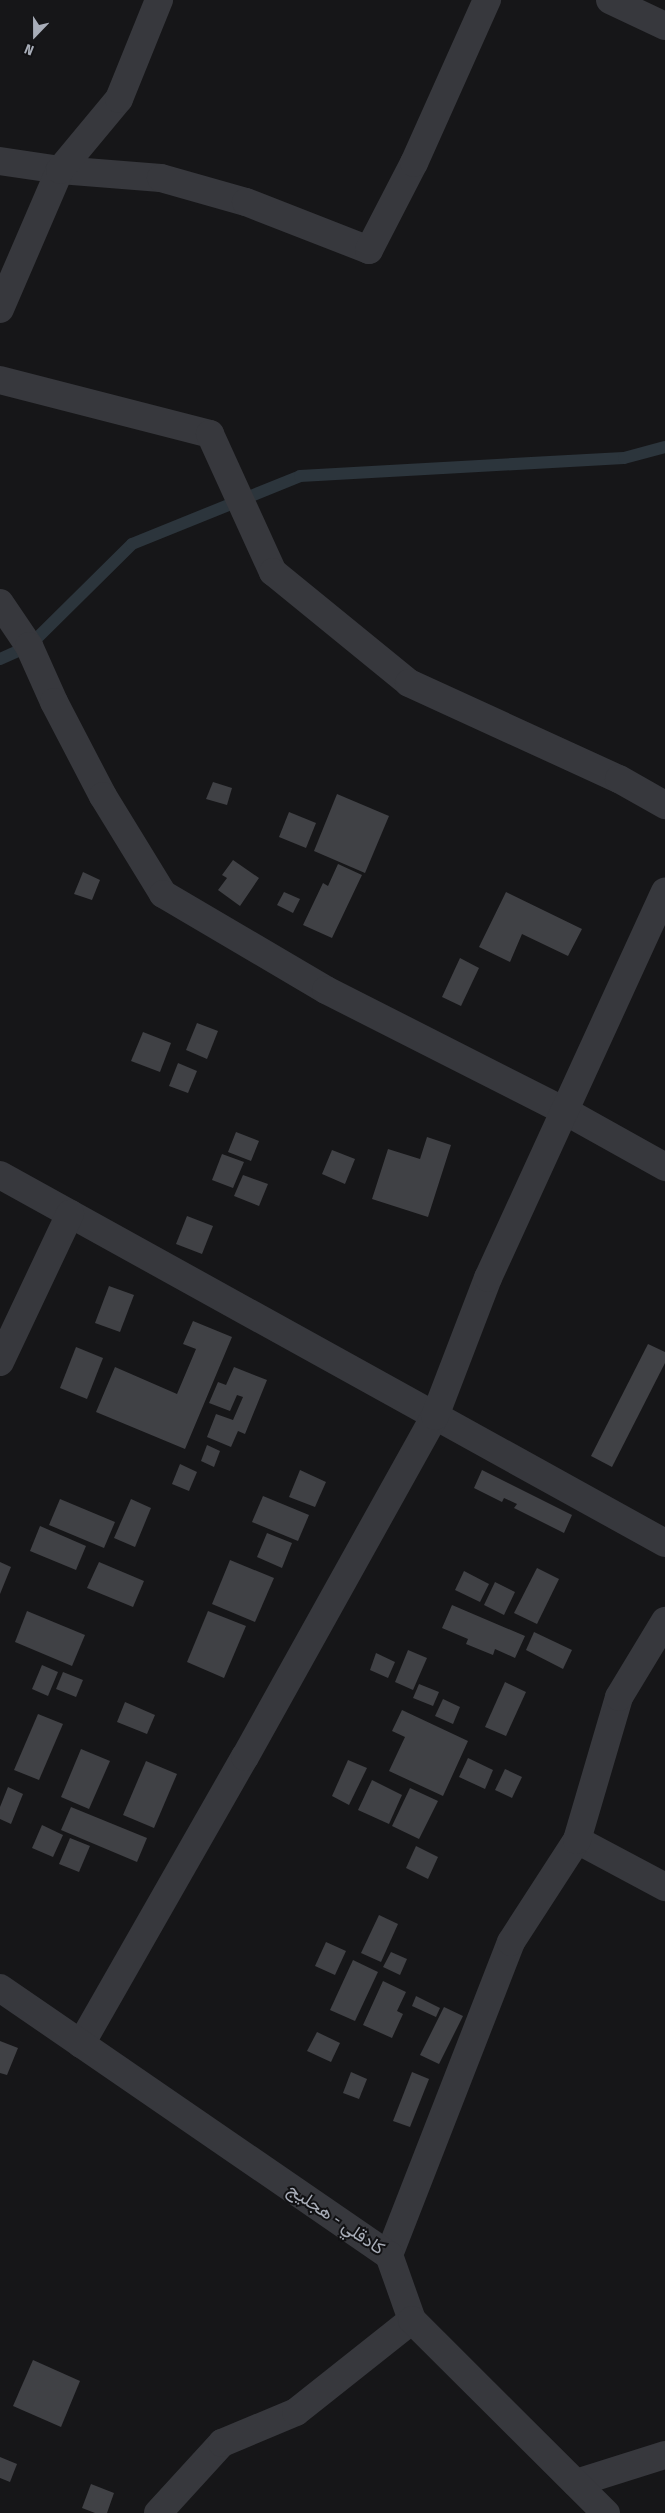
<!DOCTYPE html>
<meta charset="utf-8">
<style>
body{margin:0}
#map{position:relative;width:665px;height:2513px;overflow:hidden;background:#161618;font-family:"Fira Sans Condensed",Vazirmatn,sans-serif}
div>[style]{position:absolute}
.stream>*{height:12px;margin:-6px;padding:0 6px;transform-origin:6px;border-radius:6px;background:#2c353c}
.building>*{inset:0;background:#404145}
.minor>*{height:28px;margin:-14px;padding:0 14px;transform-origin:14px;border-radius:14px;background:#37383d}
.tertiary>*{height:28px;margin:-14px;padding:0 14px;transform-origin:14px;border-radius:14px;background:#37383d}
span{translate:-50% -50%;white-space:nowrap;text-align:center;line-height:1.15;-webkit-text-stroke:4px #111113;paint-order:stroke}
.street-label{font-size:18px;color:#a8adb8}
.north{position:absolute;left:10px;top:10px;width:50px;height:50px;-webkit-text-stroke:4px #111113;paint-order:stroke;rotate:202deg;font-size:14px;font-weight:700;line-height:20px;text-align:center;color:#a8adb8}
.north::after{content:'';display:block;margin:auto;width:18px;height:22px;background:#a8adb8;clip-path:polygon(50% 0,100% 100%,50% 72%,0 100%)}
</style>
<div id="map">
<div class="stream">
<div style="left:0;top:659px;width:32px;rotate:-24deg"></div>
<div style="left:29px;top:646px;width:145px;rotate:-44.7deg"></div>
<div style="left:132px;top:544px;width:181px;rotate:-22deg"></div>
<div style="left:300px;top:476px;width:324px;rotate:-3.2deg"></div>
<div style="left:624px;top:458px;width:42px;rotate:-15deg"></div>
</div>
<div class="building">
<div style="clip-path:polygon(213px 782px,232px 788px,227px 805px,206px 799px)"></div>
<div style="clip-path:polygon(337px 794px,389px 816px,365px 873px,314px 851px)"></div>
<div style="clip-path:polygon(289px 812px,316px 823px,306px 848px,279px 837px)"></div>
<div style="clip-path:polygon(233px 860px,259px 878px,240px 906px,218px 890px,227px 878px,222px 875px)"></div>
<div style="clip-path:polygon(338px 864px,362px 875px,332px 938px,303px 925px,323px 883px,328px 886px)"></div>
<div style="clip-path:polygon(83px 872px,100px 880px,92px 900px,74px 894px)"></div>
<div style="clip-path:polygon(284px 892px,300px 899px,293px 913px,277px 905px)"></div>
<div style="clip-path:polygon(506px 892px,582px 929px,568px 956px,522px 934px,510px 962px,479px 947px)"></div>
<div style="clip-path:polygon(460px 958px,479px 968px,461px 1006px,442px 997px)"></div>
<div style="clip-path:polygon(197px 1023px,218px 1031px,207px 1059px,186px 1050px)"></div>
<div style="clip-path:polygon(143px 1032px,171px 1043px,160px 1072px,131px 1061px)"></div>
<div style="clip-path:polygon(178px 1063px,197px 1071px,188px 1093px,169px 1086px)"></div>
<div style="clip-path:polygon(236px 1132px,259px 1141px,251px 1161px,228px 1152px)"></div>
<div style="clip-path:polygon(427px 1137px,451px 1145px,428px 1217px,372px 1199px,388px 1149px,420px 1159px)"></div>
<div style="clip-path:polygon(332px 1150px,355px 1159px,345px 1184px,322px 1174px)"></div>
<div style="clip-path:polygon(222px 1154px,244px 1162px,233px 1188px,212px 1180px)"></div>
<div style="clip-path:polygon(243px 1175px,268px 1184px,259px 1206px,234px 1196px)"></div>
<div style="clip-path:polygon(187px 1216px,213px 1226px,202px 1254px,176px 1244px)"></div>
<div style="clip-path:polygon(109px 1286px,134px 1295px,120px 1332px,95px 1323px)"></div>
<div style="clip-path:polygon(193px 1321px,232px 1337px,185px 1449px,96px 1412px,115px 1367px,177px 1394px,196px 1349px,183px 1344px)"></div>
<div style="clip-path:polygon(648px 1344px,665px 1352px,665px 1363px,612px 1467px,591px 1456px)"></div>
<div style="clip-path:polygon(76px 1347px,103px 1358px,87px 1399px,60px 1388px)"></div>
<div style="clip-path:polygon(234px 1367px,267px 1380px,245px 1434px,238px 1431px,231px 1447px,207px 1437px,216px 1414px,233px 1420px,243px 1397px,237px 1395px,230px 1411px,209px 1403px,218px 1382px,226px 1385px)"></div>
<div style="clip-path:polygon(207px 1445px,220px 1451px,214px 1467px,201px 1461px)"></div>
<div style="clip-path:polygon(180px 1464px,197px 1472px,189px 1491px,172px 1484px)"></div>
<div style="clip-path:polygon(300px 1470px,326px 1482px,315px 1507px,289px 1497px)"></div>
<div style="clip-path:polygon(482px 1470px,572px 1515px,564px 1533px,514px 1508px,517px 1504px,504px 1498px,502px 1502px,474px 1488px)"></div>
<div style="clip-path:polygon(263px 1496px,309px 1515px,298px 1541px,252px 1522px)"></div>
<div style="clip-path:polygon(60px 1499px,115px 1522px,104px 1548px,49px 1525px)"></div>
<div style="clip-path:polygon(131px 1499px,151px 1508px,135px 1547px,114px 1538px)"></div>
<div style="clip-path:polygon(40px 1526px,86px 1546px,76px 1570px,30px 1551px)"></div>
<div style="clip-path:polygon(267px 1533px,292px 1543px,282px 1568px,257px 1557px)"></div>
<div style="clip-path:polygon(230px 1560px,274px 1578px,255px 1622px,212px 1604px)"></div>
<div style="clip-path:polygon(0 1562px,11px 1567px,0 1594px)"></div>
<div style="clip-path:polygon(99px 1562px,144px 1581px,133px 1607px,87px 1588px)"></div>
<div style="clip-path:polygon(537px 1568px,559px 1579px,537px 1624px,514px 1613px)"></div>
<div style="clip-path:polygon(464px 1571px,489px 1584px,480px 1602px,455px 1590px)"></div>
<div style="clip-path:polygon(495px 1582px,515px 1592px,504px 1615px,484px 1605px)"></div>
<div style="clip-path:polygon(452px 1605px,525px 1636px,515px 1658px,495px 1649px,493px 1655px,466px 1644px,468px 1639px,442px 1628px)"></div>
<div style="clip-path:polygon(27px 1611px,85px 1635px,72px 1666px,15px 1642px)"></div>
<div style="clip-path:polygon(208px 1611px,246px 1626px,224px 1678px,187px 1662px)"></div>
<div style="clip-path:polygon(534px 1632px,572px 1650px,563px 1669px,526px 1650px)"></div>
<div style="clip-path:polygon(408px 1650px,427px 1658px,413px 1690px,395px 1682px)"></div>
<div style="clip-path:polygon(376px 1653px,395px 1662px,388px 1678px,370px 1670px)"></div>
<div style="clip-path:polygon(42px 1665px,58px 1672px,48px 1696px,32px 1689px)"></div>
<div style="clip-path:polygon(63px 1672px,83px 1680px,76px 1697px,56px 1689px)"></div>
<div style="clip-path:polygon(505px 1682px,526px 1692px,506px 1736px,485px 1727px)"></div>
<div style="clip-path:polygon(419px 1684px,439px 1692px,433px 1706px,413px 1698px)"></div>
<div style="clip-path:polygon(443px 1699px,460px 1707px,453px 1724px,435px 1716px)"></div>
<div style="clip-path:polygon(125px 1702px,155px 1715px,147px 1734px,117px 1722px)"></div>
<div style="clip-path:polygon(402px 1710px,468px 1741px,443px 1796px,389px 1771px,405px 1737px,392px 1731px)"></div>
<div style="clip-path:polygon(38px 1714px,63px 1724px,39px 1780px,14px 1770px)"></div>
<div style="clip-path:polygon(81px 1749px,110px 1761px,89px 1809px,61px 1797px)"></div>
<div style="clip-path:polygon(468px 1758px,493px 1770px,485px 1789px,459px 1777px)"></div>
<div style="clip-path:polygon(348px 1760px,367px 1768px,349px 1805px,332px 1796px)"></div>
<div style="clip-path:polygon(146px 1761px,177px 1774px,154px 1828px,123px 1815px)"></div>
<div style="clip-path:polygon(505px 1769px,522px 1777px,512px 1798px,495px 1790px)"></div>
<div style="clip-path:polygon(372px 1780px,402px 1795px,389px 1824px,358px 1810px)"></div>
<div style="clip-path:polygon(8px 1787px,23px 1794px,11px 1824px,0 1819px,0 1807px)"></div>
<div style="clip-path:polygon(410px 1788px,438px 1801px,419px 1839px,392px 1826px)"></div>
<div style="clip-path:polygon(71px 1807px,147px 1838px,137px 1862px,61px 1830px)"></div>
<div style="clip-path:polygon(42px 1825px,63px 1835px,53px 1857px,32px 1848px)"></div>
<div style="clip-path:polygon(70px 1838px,90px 1846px,79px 1872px,59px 1864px)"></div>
<div style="clip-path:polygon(416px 1846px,438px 1857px,428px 1879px,406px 1868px)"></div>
<div style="clip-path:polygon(379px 1915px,398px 1924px,381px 1962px,361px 1953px)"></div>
<div style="clip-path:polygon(326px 1942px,346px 1951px,335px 1975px,315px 1966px)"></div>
<div style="clip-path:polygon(391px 1952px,407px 1959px,400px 1975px,383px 1967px)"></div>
<div style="clip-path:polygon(353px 1960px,378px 1972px,355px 2021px,330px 2010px)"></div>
<div style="clip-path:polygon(383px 1981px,406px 1992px,397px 2011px,403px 2014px,392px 2038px,363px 2025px)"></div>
<div style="clip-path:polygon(416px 1996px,440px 2008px,436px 2017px,412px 2006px)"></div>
<div style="clip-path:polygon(444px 2007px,463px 2016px,439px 2064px,420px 2055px)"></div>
<div style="clip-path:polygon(317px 2032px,340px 2043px,331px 2062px,307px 2051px)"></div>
<div style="clip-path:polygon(0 2041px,18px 2048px,7px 2075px,0 2073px)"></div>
<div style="clip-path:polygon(351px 2072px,367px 2079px,359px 2099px,343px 2093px)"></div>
<div style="clip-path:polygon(412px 2072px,429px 2079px,410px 2127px,393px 2121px)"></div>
<div style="clip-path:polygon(33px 2360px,80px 2381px,61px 2427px,13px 2406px)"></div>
<div style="clip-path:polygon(0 2457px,17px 2464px,10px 2482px,0 2478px)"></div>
<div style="clip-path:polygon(91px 2484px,114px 2493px,107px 2513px,95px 2513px,82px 2508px)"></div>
</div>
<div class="minor">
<div style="left:610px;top:0;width:61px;rotate:25.3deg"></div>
<div style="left:0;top:161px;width:61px;rotate:8.5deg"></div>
<div style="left:60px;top:170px;width:101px;rotate:4.5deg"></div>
<div style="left:161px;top:178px;width:88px;rotate:15.8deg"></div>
<div style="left:246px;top:202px;width:132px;rotate:21.3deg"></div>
<div style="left:369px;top:250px;width:98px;rotate:-62.7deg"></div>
<div style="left:414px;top:163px;width:179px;rotate:-65.9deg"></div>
<div style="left:0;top:309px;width:151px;rotate:-66.7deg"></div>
<div style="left:60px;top:170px;width:92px;rotate:-50.3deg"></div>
<div style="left:119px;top:99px;width:107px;rotate:-68deg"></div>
<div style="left:0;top:380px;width:217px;rotate:14.4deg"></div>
<div style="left:210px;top:434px;width:152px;rotate:65.5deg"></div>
<div style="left:273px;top:572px;width:176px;rotate:39.2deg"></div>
<div style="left:409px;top:683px;width:231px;rotate:24.6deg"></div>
<div style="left:619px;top:779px;width:53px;rotate:29.5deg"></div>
<div style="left:0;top:603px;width:52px;rotate:56deg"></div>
<div style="left:29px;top:646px;width:61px;rotate:65.9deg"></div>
<div style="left:54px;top:702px;width:106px;rotate:62.5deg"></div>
<div style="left:103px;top:796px;width:115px;rotate:58.5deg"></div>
<div style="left:163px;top:894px;width:189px;rotate:30.5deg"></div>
<div style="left:326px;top:990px;width:268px;rotate:26.9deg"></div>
<div style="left:565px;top:1111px;width:115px;rotate:29.2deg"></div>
<div style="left:0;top:1175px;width:760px;rotate:28.96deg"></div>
<div style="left:0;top:1362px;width:164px;rotate:-64.7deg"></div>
<div style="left:577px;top:1840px;width:100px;rotate:28.1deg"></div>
<div style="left:81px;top:2044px;width:331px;rotate:-60.3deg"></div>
<div style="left:245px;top:1757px;width:390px;rotate:-60.9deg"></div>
<div style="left:435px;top:1416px;width:148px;rotate:-69deg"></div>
<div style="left:488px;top:1278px;width:425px;rotate:-65.4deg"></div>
<div style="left:389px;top:2255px;width:336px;rotate:-68.7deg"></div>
<div style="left:511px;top:1942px;width:121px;rotate:-57.1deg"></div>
<div style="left:577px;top:1840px;width:149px;rotate:-73.6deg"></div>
<div style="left:619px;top:1697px;width:89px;rotate:-58.8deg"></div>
<div style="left:576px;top:2483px;width:93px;rotate:-17.5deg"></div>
<div style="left:158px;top:2513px;width:95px;rotate:-47.6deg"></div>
<div style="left:222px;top:2443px;width:80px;rotate:-22.7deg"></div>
<div style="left:296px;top:2412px;width:148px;rotate:-38.4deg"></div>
</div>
<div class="tertiary">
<div style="left:0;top:1988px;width:472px;rotate:34.5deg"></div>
<div style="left:389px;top:2255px;width:69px;rotate:70.5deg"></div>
<div style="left:412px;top:2320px;width:274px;rotate:44.9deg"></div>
</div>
<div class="street-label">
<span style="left:336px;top:2219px;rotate:34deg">كادقلي - هجليج</span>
</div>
<div class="north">N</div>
</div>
